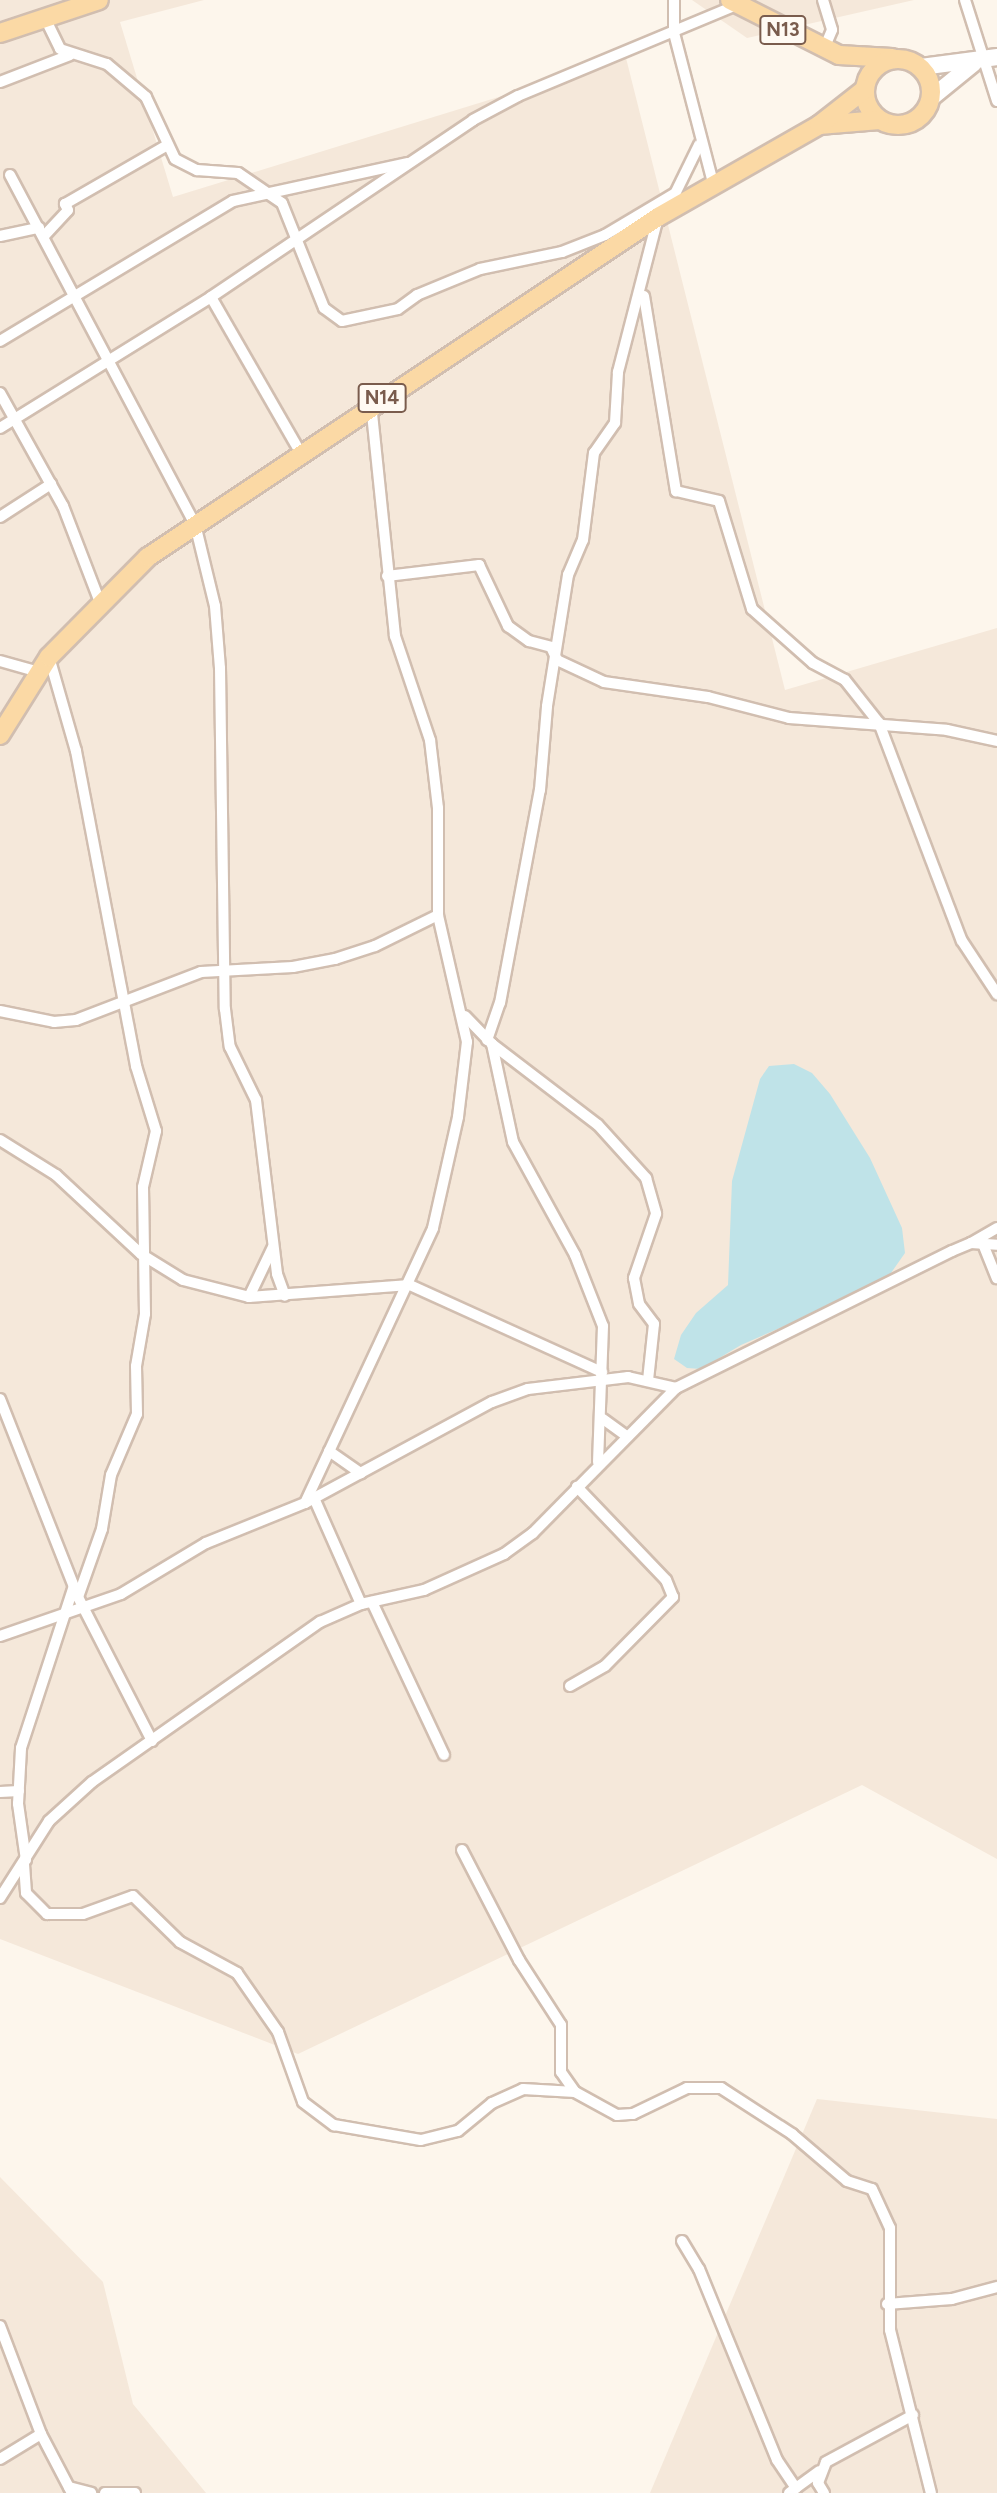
<!DOCTYPE html>
<style>
body{margin:0}
#map{position:relative;width:997px;height:2493px;overflow:hidden;background:#fdf6ec;font-family:Figtree,sans-serif}
div>[style]{position:absolute}
.residential>*{inset:0;background:#f5e8da}
.water>*{inset:0;background:#bfe3e8}
.roads{filter:drop-shadow(2px 0 #d1beb0) drop-shadow(-2px 0 #d1beb0) drop-shadow(0 2px #d1beb0) drop-shadow(0 -2px #d1beb0)}
.minor>*{height:10px;margin:-5px;padding:0 5px;transform-origin:5px;border-radius:5px;background:#fff}
.secondary>*{height:16px;margin:-8px;padding:0 8px;transform-origin:8px;border-radius:8px;background:#fff}
.primary>*{height:18px;margin:-9px;padding:0 9px;transform-origin:9px;border-radius:9px;background:#fbd9a5}
.primary>.ring{margin:-9px;padding:0;box-sizing:content-box;background:none;border:18px solid #fbd9a5;border-radius:50%}
span{translate:-50% -50%;white-space:nowrap;text-align:center;line-height:1.15;-webkit-text-stroke:5px #fffaf3;paint-order:stroke}
.shield-label span{padding:2px 5px;background:#fffaf3;border:2px solid;border-radius:5px;-webkit-text-stroke-width:0}
.shield-label{font-size:19px;color:#7a5c4d;font-weight:700}
</style>
<div id="map">
<div class="residential">
<div style="clip-path:polygon(0 0,204px 0,120px 22px,173px 197px,626px 58px,785px 690px,997px 628px,997px 1859px,862px 1785px,298px 2054px,0 1939px)"></div>
<div style="clip-path:polygon(692px 0,914px 0,747px 38px)"></div>
<div style="clip-path:polygon(817px 2099px,997px 2119px,997px 2493px,650px 2493px)"></div>
<div style="clip-path:polygon(0 2177px,103px 2282px,133px 2404px,206px 2493px,0 2493px)"></div>
</div>
<div class="water">
<div style="clip-path:polygon(794px 1064px,812px 1073px,830px 1094px,870px 1158px,902px 1228px,905px 1253px,891px 1273px,865px 1291px,741px 1345px,701px 1369px,687px 1368px,674px 1359px,681px 1335px,696px 1313px,728px 1285px,732px 1181px,760px 1079px,769px 1066px)"></div>
</div>
<div class="roads">
<div class="minor">
<div style="left:674px;top:0;width:33px;rotate:90deg"></div>
<div style="left:674px;top:33px;width:155px;rotate:75.4deg"></div>
<div style="left:823px;top:0;width:31px;rotate:73deg"></div>
<div style="left:832px;top:30px;width:21px;rotate:113deg"></div>
<div style="left:965px;top:0;width:106px;rotate:72.4deg"></div>
<div style="left:45px;top:18px;width:34px;rotate:64deg"></div>
<div style="left:60px;top:49px;width:49px;rotate:17.7deg"></div>
<div style="left:107px;top:64px;width:51px;rotate:40.2deg"></div>
<div style="left:146px;top:97px;width:68px;rotate:64.9deg"></div>
<div style="left:175px;top:159px;width:25px;rotate:27deg"></div>
<div style="left:197px;top:170px;width:41px;rotate:4.2deg"></div>
<div style="left:238px;top:173px;width:53px;rotate:34.3deg"></div>
<div style="left:282px;top:203px;width:113px;rotate:68.2deg"></div>
<div style="left:324px;top:308px;width:22px;rotate:36deg"></div>
<div style="left:342px;top:321px;width:57px;rotate:-12.1deg"></div>
<div style="left:398px;top:309px;width:24px;rotate:-36deg"></div>
<div style="left:417px;top:295px;width:68px;rotate:-22.4deg"></div>
<div style="left:480px;top:269px;width:84px;rotate:-11.7deg"></div>
<div style="left:562px;top:252px;width:46px;rotate:-21.6deg"></div>
<div style="left:605px;top:235px;width:80px;rotate:-30.7deg"></div>
<div style="left:0;top:82px;width:75px;rotate:-21.1deg"></div>
<div style="left:10px;top:175px;width:395px;rotate:62.1deg"></div>
<div style="left:195px;top:524px;width:84px;rotate:76.3deg"></div>
<div style="left:215px;top:606px;width:62px;rotate:85.4deg"></div>
<div style="left:220px;top:668px;width:341px;rotate:89.2deg"></div>
<div style="left:225px;top:1009px;width:38px;rotate:83deg"></div>
<div style="left:230px;top:1047px;width:59px;rotate:63.9deg"></div>
<div style="left:256px;top:1100px;width:175px;rotate:83.1deg"></div>
<div style="left:277px;top:1274px;width:23px;rotate:70deg"></div>
<div style="left:673px;top:198px;width:59px;rotate:-63.9deg"></div>
<div style="left:0;top:236px;width:40px;rotate:-12deg"></div>
<div style="left:44px;top:236px;width:35px;rotate:-47deg"></div>
<div style="left:68px;top:210px;width:7px;rotate:-117deg"></div>
<div style="left:65px;top:204px;width:116px;rotate:-29.9deg"></div>
<div style="left:644px;top:296px;width:198px;rotate:80.7deg"></div>
<div style="left:676px;top:491px;width:44px;rotate:13.1deg"></div>
<div style="left:719px;top:501px;width:113px;rotate:73deg"></div>
<div style="left:752px;top:609px;width:81px;rotate:41.5deg"></div>
<div style="left:813px;top:663px;width:36px;rotate:28deg"></div>
<div style="left:845px;top:680px;width:55px;rotate:51.7deg"></div>
<div style="left:879px;top:723px;width:233px;rotate:69.2deg"></div>
<div style="left:962px;top:941px;width:64px;rotate:56.6deg"></div>
<div style="left:211px;top:297px;width:179px;rotate:60.1deg"></div>
<div style="left:0;top:341px;width:272px;rotate:-31deg"></div>
<div style="left:233px;top:201px;width:178px;rotate:-12.3deg"></div>
<div style="left:0;top:393px;width:129px;rotate:60.9deg"></div>
<div style="left:63px;top:506px;width:101px;rotate:69deg"></div>
<div style="left:0;top:428px;width:248px;rotate:-31.8deg"></div>
<div style="left:211px;top:297px;width:316px;rotate:-34deg"></div>
<div style="left:473px;top:120px;width:51px;rotate:-28.1deg"></div>
<div style="left:518px;top:96px;width:242px;rotate:-22.6deg"></div>
<div style="left:0;top:517px;width:61px;rotate:-32.9deg"></div>
<div style="left:387px;top:576px;width:93px;rotate:-6.8deg"></div>
<div style="left:479px;top:565px;width:68px;rotate:64.6deg"></div>
<div style="left:508px;top:626px;width:26px;rotate:36deg"></div>
<div style="left:529px;top:641px;width:23px;rotate:15deg"></div>
<div style="left:551px;top:647px;width:14px;rotate:65deg"></div>
<div style="left:557px;top:660px;width:52px;rotate:25.1deg"></div>
<div style="left:604px;top:682px;width:105px;rotate:8.2deg"></div>
<div style="left:708px;top:697px;width:84px;rotate:14.5deg"></div>
<div style="left:789px;top:718px;width:158px;rotate:4.3deg"></div>
<div style="left:947px;top:730px;width:51px;rotate:12.4deg"></div>
<div style="left:49px;top:657px;width:98px;rotate:74deg"></div>
<div style="left:76px;top:751px;width:321px;rotate:79.2deg"></div>
<div style="left:136px;top:1066px;width:68px;rotate:72.9deg"></div>
<div style="left:156px;top:1131px;width:57px;rotate:103.1deg"></div>
<div style="left:143px;top:1187px;width:127px;rotate:89.1deg"></div>
<div style="left:145px;top:1314px;width:53px;rotate:99.8deg"></div>
<div style="left:136px;top:1366px;width:48px;rotate:88.8deg"></div>
<div style="left:137px;top:1414px;width:66px;rotate:113.1deg"></div>
<div style="left:111px;top:1475px;width:55px;rotate:99.5deg"></div>
<div style="left:102px;top:1529px;width:72px;rotate:109.4deg"></div>
<div style="left:0;top:661px;width:41px;rotate:15.8deg"></div>
<div style="left:0;top:1011px;width:55px;rotate:11.5deg"></div>
<div style="left:54px;top:1022px;width:22px;rotate:-5deg"></div>
<div style="left:76px;top:1020px;width:134px;rotate:-21deg"></div>
<div style="left:201px;top:972px;width:92px;rotate:-3.1deg"></div>
<div style="left:293px;top:967px;width:43px;rotate:-10.8deg"></div>
<div style="left:335px;top:959px;width:42px;rotate:-18deg"></div>
<div style="left:375px;top:946px;width:70px;rotate:-26.2deg"></div>
<div style="left:465px;top:1016px;width:39px;rotate:46deg"></div>
<div style="left:492px;top:1044px;width:133px;rotate:37.4deg"></div>
<div style="left:598px;top:1125px;width:72px;rotate:47.8deg"></div>
<div style="left:646px;top:1178px;width:37px;rotate:74deg"></div>
<div style="left:656px;top:1214px;width:68px;rotate:109deg"></div>
<div style="left:634px;top:1278px;width:26px;rotate:79deg"></div>
<div style="left:639px;top:1304px;width:25px;rotate:53deg"></div>
<div style="left:654px;top:1324px;width:56px;rotate:96.1deg"></div>
<div style="left:487px;top:1040px;width:39px;rotate:-71deg"></div>
<div style="left:500px;top:1003px;width:217px;rotate:-79.4deg"></div>
<div style="left:540px;top:790px;width:84px;rotate:-85.2deg"></div>
<div style="left:547px;top:706px;width:133px;rotate:-80.9deg"></div>
<div style="left:568px;top:575px;width:38px;rotate:-67deg"></div>
<div style="left:583px;top:540px;width:88px;rotate:-82.8deg"></div>
<div style="left:594px;top:453px;width:37px;rotate:-55deg"></div>
<div style="left:615px;top:423px;width:51px;rotate:-86.6deg"></div>
<div style="left:618px;top:372px;width:160px;rotate:-75.5deg"></div>
<div style="left:492px;top:1044px;width:100px;rotate:77.9deg"></div>
<div style="left:513px;top:1142px;width:129px;rotate:61.2deg"></div>
<div style="left:575px;top:1255px;width:76px;rotate:68.5deg"></div>
<div style="left:603px;top:1326px;width:136px;rotate:92.1deg"></div>
<div style="left:0;top:1140px;width:66px;rotate:32deg"></div>
<div style="left:56px;top:1175px;width:116px;rotate:42.9deg"></div>
<div style="left:141px;top:1254px;width:49px;rotate:31.8deg"></div>
<div style="left:183px;top:1280px;width:68px;rotate:14.4deg"></div>
<div style="left:249px;top:1297px;width:161px;rotate:-4.3deg"></div>
<div style="left:410px;top:1285px;width:211px;rotate:24.4deg"></div>
<div style="left:971px;top:1243px;width:30px;rotate:-30deg"></div>
<div style="left:983px;top:1244px;width:37px;rotate:68deg"></div>
<div style="left:249px;top:1297px;width:55px;rotate:-64.4deg"></div>
<div style="left:0;top:1399px;width:213px;rotate:68.5deg"></div>
<div style="left:78px;top:1597px;width:162px;rotate:62.8deg"></div>
<div style="left:603px;top:1419px;width:29px;rotate:36deg"></div>
<div style="left:329px;top:1451px;width:39px;rotate:35deg"></div>
<div style="left:314px;top:1498px;width:116px;rotate:66.1deg"></div>
<div style="left:305px;top:1503px;width:303px;rotate:-65deg"></div>
<div style="left:433px;top:1228px;width:114px;rotate:-77.3deg"></div>
<div style="left:458px;top:1117px;width:76px;rotate:-83.2deg"></div>
<div style="left:467px;top:1042px;width:130px;rotate:-102.9deg"></div>
<div style="left:438px;top:915px;width:107px;rotate:-90deg"></div>
<div style="left:438px;top:808px;width:68px;rotate:-96.7deg"></div>
<div style="left:430px;top:740px;width:110px;rotate:-108.6deg"></div>
<div style="left:395px;top:636px;width:232px;rotate:-95.9deg"></div>
<div style="left:372px;top:1602px;width:169px;rotate:64.8deg"></div>
<div style="left:0;top:1636px;width:128px;rotate:-19.1deg"></div>
<div style="left:121px;top:1594px;width:99px;rotate:-31deg"></div>
<div style="left:206px;top:1543px;width:107px;rotate:-22deg"></div>
<div style="left:305px;top:1503px;width:213px;rotate:-28.4deg"></div>
<div style="left:492px;top:1402px;width:38px;rotate:-20deg"></div>
<div style="left:528px;top:1389px;width:101px;rotate:-6.8deg"></div>
<div style="left:628px;top:1377px;width:49px;rotate:12.9deg"></div>
<div style="left:570px;top:1686px;width:40px;rotate:-29.7deg"></div>
<div style="left:605px;top:1666px;width:97px;rotate:-45.4deg"></div>
<div style="left:673px;top:1597px;width:18px;rotate:-112deg"></div>
<div style="left:666px;top:1580px;width:129px;rotate:-133.7deg"></div>
<div style="left:0;top:1792px;width:19px;rotate:-3deg"></div>
<div style="left:462px;top:1850px;width:124px;rotate:62.6deg"></div>
<div style="left:519px;top:1960px;width:77px;rotate:57.1deg"></div>
<div style="left:561px;top:2025px;width:47px;rotate:90deg"></div>
<div style="left:561px;top:2072px;width:24px;rotate:55deg"></div>
<div style="left:26px;top:1860px;width:57px;rotate:-98.1deg"></div>
<div style="left:18px;top:1804px;width:56px;rotate:-86.9deg"></div>
<div style="left:21px;top:1748px;width:170px;rotate:-71.9deg"></div>
<div style="left:24px;top:1864px;width:29px;rotate:86deg"></div>
<div style="left:26px;top:1893px;width:30px;rotate:45deg"></div>
<div style="left:47px;top:1914px;width:36px"></div>
<div style="left:83px;top:1914px;width:53px;rotate:-19.8deg"></div>
<div style="left:133px;top:1896px;width:66px;rotate:44.4deg"></div>
<div style="left:180px;top:1942px;width:65px;rotate:28.5deg"></div>
<div style="left:237px;top:1973px;width:72px;rotate:55.2deg"></div>
<div style="left:278px;top:2032px;width:74px;rotate:70.3deg"></div>
<div style="left:303px;top:2102px;width:39px;rotate:37deg"></div>
<div style="left:334px;top:2125px;width:88px;rotate:9.8deg"></div>
<div style="left:421px;top:2140px;width:38px;rotate:-14deg"></div>
<div style="left:458px;top:2131px;width:44px;rotate:-39.5deg"></div>
<div style="left:492px;top:2103px;width:34px;rotate:-24deg"></div>
<div style="left:523px;top:2089px;width:52px;rotate:3.3deg"></div>
<div style="left:575px;top:2092px;width:48px;rotate:28.7deg"></div>
<div style="left:617px;top:2115px;width:16px;rotate:-4deg"></div>
<div style="left:633px;top:2114px;width:60px;rotate:-25.7deg"></div>
<div style="left:687px;top:2088px;width:34px"></div>
<div style="left:721px;top:2088px;width:85px;rotate:32.9deg"></div>
<div style="left:792px;top:2134px;width:72px;rotate:40.5deg"></div>
<div style="left:847px;top:2181px;width:26px;rotate:18deg"></div>
<div style="left:872px;top:2189px;width:43px;rotate:65.2deg"></div>
<div style="left:890px;top:2228px;width:102px;rotate:90deg"></div>
<div style="left:890px;top:2330px;width:168px;rotate:75.9deg"></div>
<div style="left:0;top:1898px;width:91px;rotate:-57.5deg"></div>
<div style="left:49px;top:1821px;width:58px;rotate:-42.2deg"></div>
<div style="left:92px;top:1782px;width:279px;rotate:-35.1deg"></div>
<div style="left:320px;top:1622px;width:45px;rotate:-23.7deg"></div>
<div style="left:361px;top:1604px;width:65px;rotate:-12.5deg"></div>
<div style="left:424px;top:1590px;width:88px;rotate:-24.2deg"></div>
<div style="left:504px;top:1554px;width:36px;rotate:-36deg"></div>
<div style="left:533px;top:1533px;width:204px;rotate:-45.4deg"></div>
<div style="left:676px;top:1388px;width:308px;rotate:-26.4deg"></div>
<div style="left:952px;top:1251px;width:21px;rotate:-23deg"></div>
<div style="left:971px;top:1243px;width:26px;rotate:4deg"></div>
<div style="left:682px;top:2241px;width:33px;rotate:59deg"></div>
<div style="left:699px;top:2269px;width:206px;rotate:67.8deg"></div>
<div style="left:777px;top:2460px;width:34px;rotate:56deg"></div>
<div style="left:887px;top:2304px;width:65px;rotate:-4.4deg"></div>
<div style="left:952px;top:2299px;width:47px;rotate:-14.9deg"></div>
<div style="left:0;top:2326px;width:116px;rotate:69.2deg"></div>
<div style="left:41px;top:2434px;width:67px;rotate:62.3deg"></div>
<div style="left:0;top:2459px;width:48px;rotate:-31.4deg"></div>
<div style="left:69px;top:2487px;width:23px;rotate:15deg"></div>
<div style="left:105px;top:2493px;width:30px"></div>
<div style="left:789px;top:2493px;width:37px;rotate:-36deg"></div>
<div style="left:824px;top:2493px;width:12px;rotate:-121deg"></div>
<div style="left:818px;top:2483px;width:22px;rotate:-69deg"></div>
<div style="left:826px;top:2462px;width:99px;rotate:-28.4deg"></div>
</div>
<div class="secondary">
<div style="left:921px;top:67px;width:77px;rotate:-7.5deg"></div>
<div style="left:931px;top:98px;width:55px;rotate:-39.1deg"></div>
</div>
<div class="primary">
<div style="left:730px;top:0;width:122px;rotate:26.8deg"></div>
<div style="left:839px;top:55px;width:53px;rotate:3.2deg"></div>
<div style="left:0;top:33px;width:104px;rotate:-18.4deg"></div>
<div class="ring" style="left:865px;top:59px;width:48px;height:48px"></div>
<div style="left:819px;top:125px;width:61px;rotate:-4.7deg"></div>
<div style="left:0;top:735px;width:92px;rotate:-57.9deg"></div>
<div style="left:49px;top:657px;width:141px;rotate:-45.3deg"></div>
<div style="left:148px;top:557px;width:613px;rotate:-33.69deg"></div>
<div style="left:658px;top:217px;width:185px;rotate:-29.7deg"></div>
<div style="left:819px;top:125px;width:58px;rotate:-38deg"></div>
</div>
</div>
<div class="shield-label">
<span style="left:783px;top:30px">N13</span>
<span style="left:382px;top:398px">N14</span>
</div>
</div>
